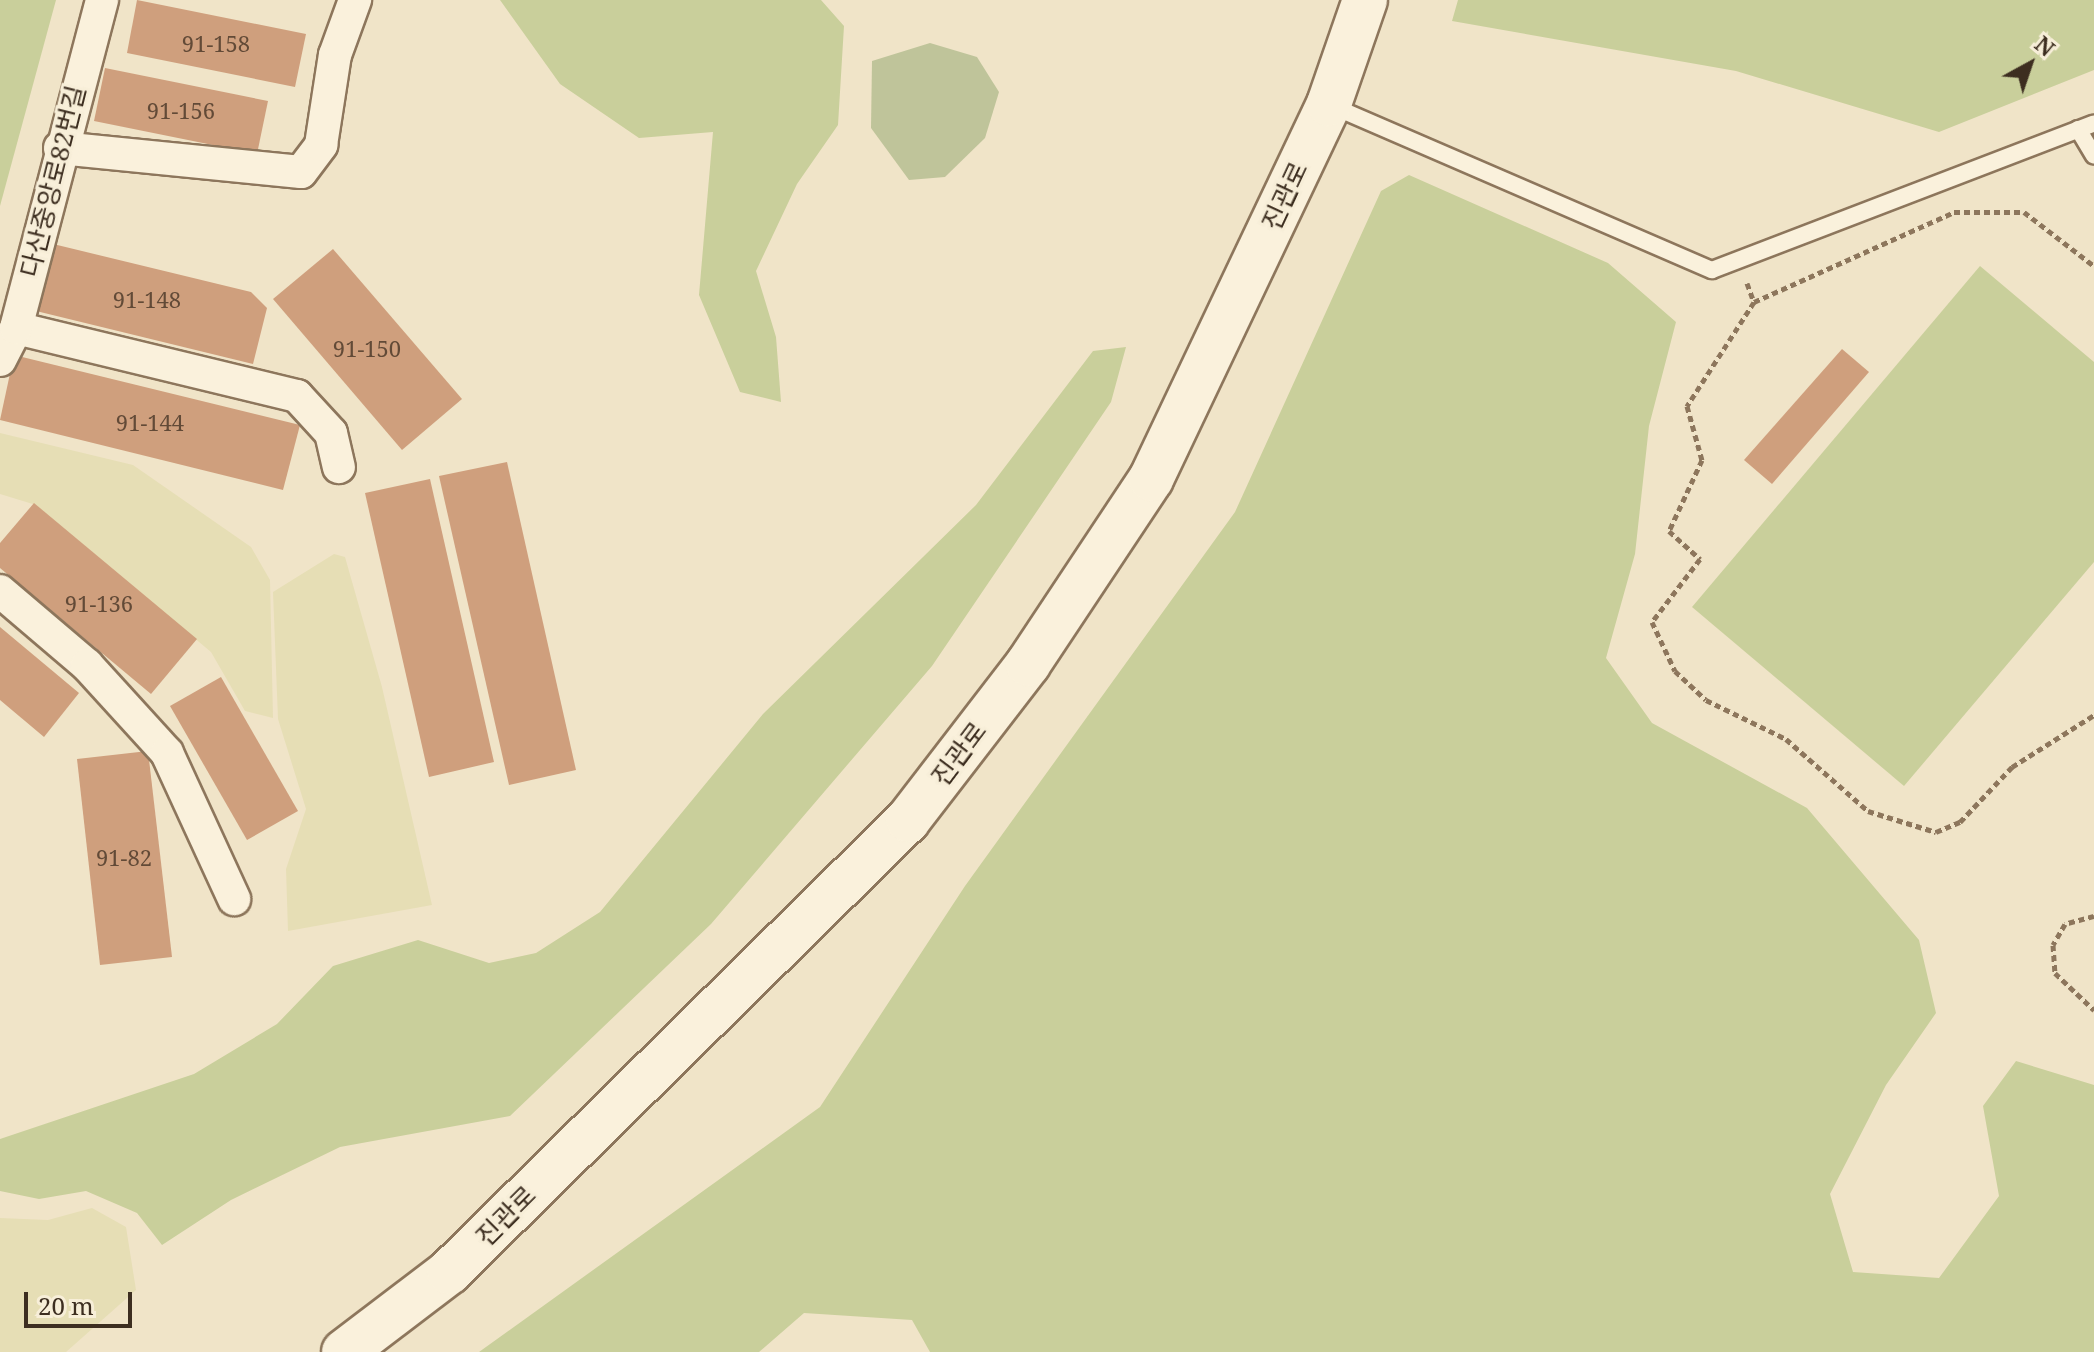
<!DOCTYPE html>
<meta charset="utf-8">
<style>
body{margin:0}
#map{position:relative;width:2094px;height:1352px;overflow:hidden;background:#f0e4c8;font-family:"Noto Serif","Noto Sans KR",serif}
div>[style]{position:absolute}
.farmland>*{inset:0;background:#e6deb5}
.green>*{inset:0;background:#c9cf9b}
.cemetery>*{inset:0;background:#bfc49a}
.building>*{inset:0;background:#cf9f7d}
.path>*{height:5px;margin-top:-2.5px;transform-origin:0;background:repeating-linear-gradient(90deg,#8d765c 0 6px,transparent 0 10px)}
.roads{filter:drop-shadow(2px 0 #8d765c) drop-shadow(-2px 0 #8d765c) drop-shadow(0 2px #8d765c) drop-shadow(0 -2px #8d765c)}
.service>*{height:16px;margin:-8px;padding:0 8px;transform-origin:8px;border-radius:8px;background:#faf1dc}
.minor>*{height:32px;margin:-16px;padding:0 16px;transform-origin:16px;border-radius:16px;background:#faf1dc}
.secondary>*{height:44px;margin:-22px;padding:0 22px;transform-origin:22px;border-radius:22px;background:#faf1dc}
span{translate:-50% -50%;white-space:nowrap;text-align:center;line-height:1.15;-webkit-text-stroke:6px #f7eed8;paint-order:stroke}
.number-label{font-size:22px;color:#624a37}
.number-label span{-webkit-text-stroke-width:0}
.street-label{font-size:26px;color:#3d2e20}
.north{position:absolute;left:1990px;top:24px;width:80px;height:80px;-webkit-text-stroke:6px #f7eed8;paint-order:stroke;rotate:40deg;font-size:22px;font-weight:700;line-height:32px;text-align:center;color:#3d2e20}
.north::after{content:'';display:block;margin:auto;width:28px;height:36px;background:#3d2e20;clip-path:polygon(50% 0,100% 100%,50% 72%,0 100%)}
.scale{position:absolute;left:24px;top:1292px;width:108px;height:36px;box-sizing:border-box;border:4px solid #3d2e20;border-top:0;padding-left:10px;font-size:24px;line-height:28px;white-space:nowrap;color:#3d2e20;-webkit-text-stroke:6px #f7eed8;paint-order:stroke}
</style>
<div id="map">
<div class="farmland">
<div style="clip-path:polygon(0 433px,133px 465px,251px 547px,270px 580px,273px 718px,245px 711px,211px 652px,36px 505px,0 494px)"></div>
<div style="clip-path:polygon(334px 554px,345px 557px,382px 687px,432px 905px,288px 931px,286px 869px,306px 809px,278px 719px,273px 592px)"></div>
<div style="clip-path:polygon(92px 1208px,126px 1227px,136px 1290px,66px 1352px,0 1352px,0 1218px,48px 1220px)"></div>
</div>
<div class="green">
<div style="clip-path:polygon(0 0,56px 0,0 206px)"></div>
<div style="clip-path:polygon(500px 0,821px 0,844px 26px,838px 125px,797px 184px,756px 271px,776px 337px,781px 402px,740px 392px,699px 295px,713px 132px,639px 138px,560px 84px)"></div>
<div style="clip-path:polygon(1458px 0,2094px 0,2094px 70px,1939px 132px,1736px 71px,1452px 21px)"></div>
<div style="clip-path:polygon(1409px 175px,1608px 263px,1676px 322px,1649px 426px,1635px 554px,1606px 658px,1652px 723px,1807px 808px,1919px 940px,1936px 1013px,1886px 1085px,1830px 1194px,1853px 1272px,1939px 1278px,1999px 1196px,1983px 1106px,2016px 1061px,2094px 1085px,2094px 1352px,930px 1352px,912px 1320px,804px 1313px,759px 1352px,479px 1352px,820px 1107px,965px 886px,1235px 512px,1381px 191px)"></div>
<div style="clip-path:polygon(1980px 266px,2094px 362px,2094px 562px,1904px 786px,1692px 607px)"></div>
<div style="clip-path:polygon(1126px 347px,1111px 402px,932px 666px,711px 924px,510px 1116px,340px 1147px,231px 1200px,162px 1245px,137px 1213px,86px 1191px,39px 1199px,0 1191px,0 1139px,194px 1074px,277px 1024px,333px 966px,418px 940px,489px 963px,536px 953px,600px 912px,763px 714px,976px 505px,1093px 351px)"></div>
</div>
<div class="cemetery">
<div style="clip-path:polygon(930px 43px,977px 57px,999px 92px,985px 138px,945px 177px,909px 180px,871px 128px,872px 61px)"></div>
</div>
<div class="building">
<div style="clip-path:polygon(137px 0,306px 34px,295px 87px,127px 53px)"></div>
<div style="clip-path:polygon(105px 68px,268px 101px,257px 154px,94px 121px)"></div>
<div style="clip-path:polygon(49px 243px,251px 292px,267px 308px,253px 364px,32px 310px)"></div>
<div style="clip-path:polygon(333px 249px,462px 399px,402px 450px,273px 299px)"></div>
<div style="clip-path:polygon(1842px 349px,1869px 372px,1772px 484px,1744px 460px)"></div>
<div style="clip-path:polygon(14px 355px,300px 425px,283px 490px,0 420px)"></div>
<div style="clip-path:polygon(507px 462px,576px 770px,509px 785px,439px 476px)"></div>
<div style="clip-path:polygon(430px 479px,494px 762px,429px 777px,365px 493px)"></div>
<div style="clip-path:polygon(34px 503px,197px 639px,151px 694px,0 568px,0 543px)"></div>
<div style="clip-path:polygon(0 627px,79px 693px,44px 737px,0 700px)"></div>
<div style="clip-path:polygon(221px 677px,298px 811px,247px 840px,170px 706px)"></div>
<div style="clip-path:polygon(148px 751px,172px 957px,100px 965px,77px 759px)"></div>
</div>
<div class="path">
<div style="left:1747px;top:283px;width:20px;rotate:70deg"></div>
<div style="left:1754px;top:302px;width:219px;rotate:-24.2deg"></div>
<div style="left:1954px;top:212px;width:70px"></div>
<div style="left:2024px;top:212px;width:88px;rotate:37.6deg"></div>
<div style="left:1754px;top:302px;width:124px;rotate:122.8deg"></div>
<div style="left:1687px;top:406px;width:56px;rotate:74.5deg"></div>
<div style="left:1702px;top:460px;width:78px;rotate:114.9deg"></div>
<div style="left:1669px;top:531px;width:42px;rotate:42.1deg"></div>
<div style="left:1700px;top:559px;width:79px;rotate:127.3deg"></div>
<div style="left:1652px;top:622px;width:54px;rotate:64.9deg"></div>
<div style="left:1675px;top:671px;width:42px;rotate:43.1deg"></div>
<div style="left:1706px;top:700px;width:89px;rotate:26deg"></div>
<div style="left:1786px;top:739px;width:109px;rotate:41.3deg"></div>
<div style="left:1868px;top:811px;width:71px;rotate:17.2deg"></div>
<div style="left:1936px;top:832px;width:26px;rotate:-23deg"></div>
<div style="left:1960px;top:822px;width:76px;rotate:-46.6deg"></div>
<div style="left:2012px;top:767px;width:97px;rotate:-32.4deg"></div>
<div style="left:2094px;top:916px;width:30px;rotate:165deg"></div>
<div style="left:2065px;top:924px;width:24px;rotate:120deg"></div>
<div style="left:2053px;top:945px;width:28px;rotate:86deg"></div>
<div style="left:2055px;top:973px;width:54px;rotate:43.5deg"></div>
</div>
<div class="roads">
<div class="service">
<div style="left:1330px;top:105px;width:416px;rotate:23.4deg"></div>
<div style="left:1712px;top:270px;width:409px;rotate:-21deg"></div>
<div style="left:2078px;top:129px;width:31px;rotate:59deg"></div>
</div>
<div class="minor">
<div style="left:60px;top:148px;width:242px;rotate:5.7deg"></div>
<div style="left:301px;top:172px;width:34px;rotate:-53deg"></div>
<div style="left:321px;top:145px;width:91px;rotate:-81.2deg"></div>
<div style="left:335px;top:55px;width:59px;rotate:-70deg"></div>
<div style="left:16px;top:328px;width:289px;rotate:13.6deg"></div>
<div style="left:297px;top:396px;width:50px;rotate:47.4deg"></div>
<div style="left:331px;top:433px;width:35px;rotate:77deg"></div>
<div style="left:0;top:360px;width:36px;rotate:-63deg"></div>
<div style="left:16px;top:328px;width:339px;rotate:-75.3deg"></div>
<div style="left:0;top:591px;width:114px;rotate:40.4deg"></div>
<div style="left:87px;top:665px;width:119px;rotate:47.7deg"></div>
<div style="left:167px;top:753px;width:161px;rotate:65.3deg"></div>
</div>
<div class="secondary">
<div style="left:344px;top:1352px;width:132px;rotate:-37.3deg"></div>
<div style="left:449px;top:1272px;width:644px;rotate:-44.56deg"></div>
<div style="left:908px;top:820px;width:197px;rotate:-52.4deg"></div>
<div style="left:1028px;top:664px;width:222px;rotate:-56.4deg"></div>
<div style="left:1151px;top:479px;width:415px;rotate:-64.6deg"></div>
<div style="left:1329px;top:104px;width:110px;rotate:-70.9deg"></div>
</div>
</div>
<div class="number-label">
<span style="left:216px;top:44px">91-158</span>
<span style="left:181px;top:111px">91-156</span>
<span style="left:147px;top:300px">91-148</span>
<span style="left:367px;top:349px">91-150</span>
<span style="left:150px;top:423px">91-144</span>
<span style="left:99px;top:604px">91-136</span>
<span style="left:124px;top:858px">91-82</span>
</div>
<div class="street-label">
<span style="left:53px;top:181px;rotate:-76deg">다산중앙로82번길</span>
<span style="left:1285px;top:196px;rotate:-65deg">진관로</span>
<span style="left:959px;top:754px;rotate:-53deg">진관로</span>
<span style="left:506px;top:1216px;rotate:-45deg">진관로</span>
</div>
<div class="north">N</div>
<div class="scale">20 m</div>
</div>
